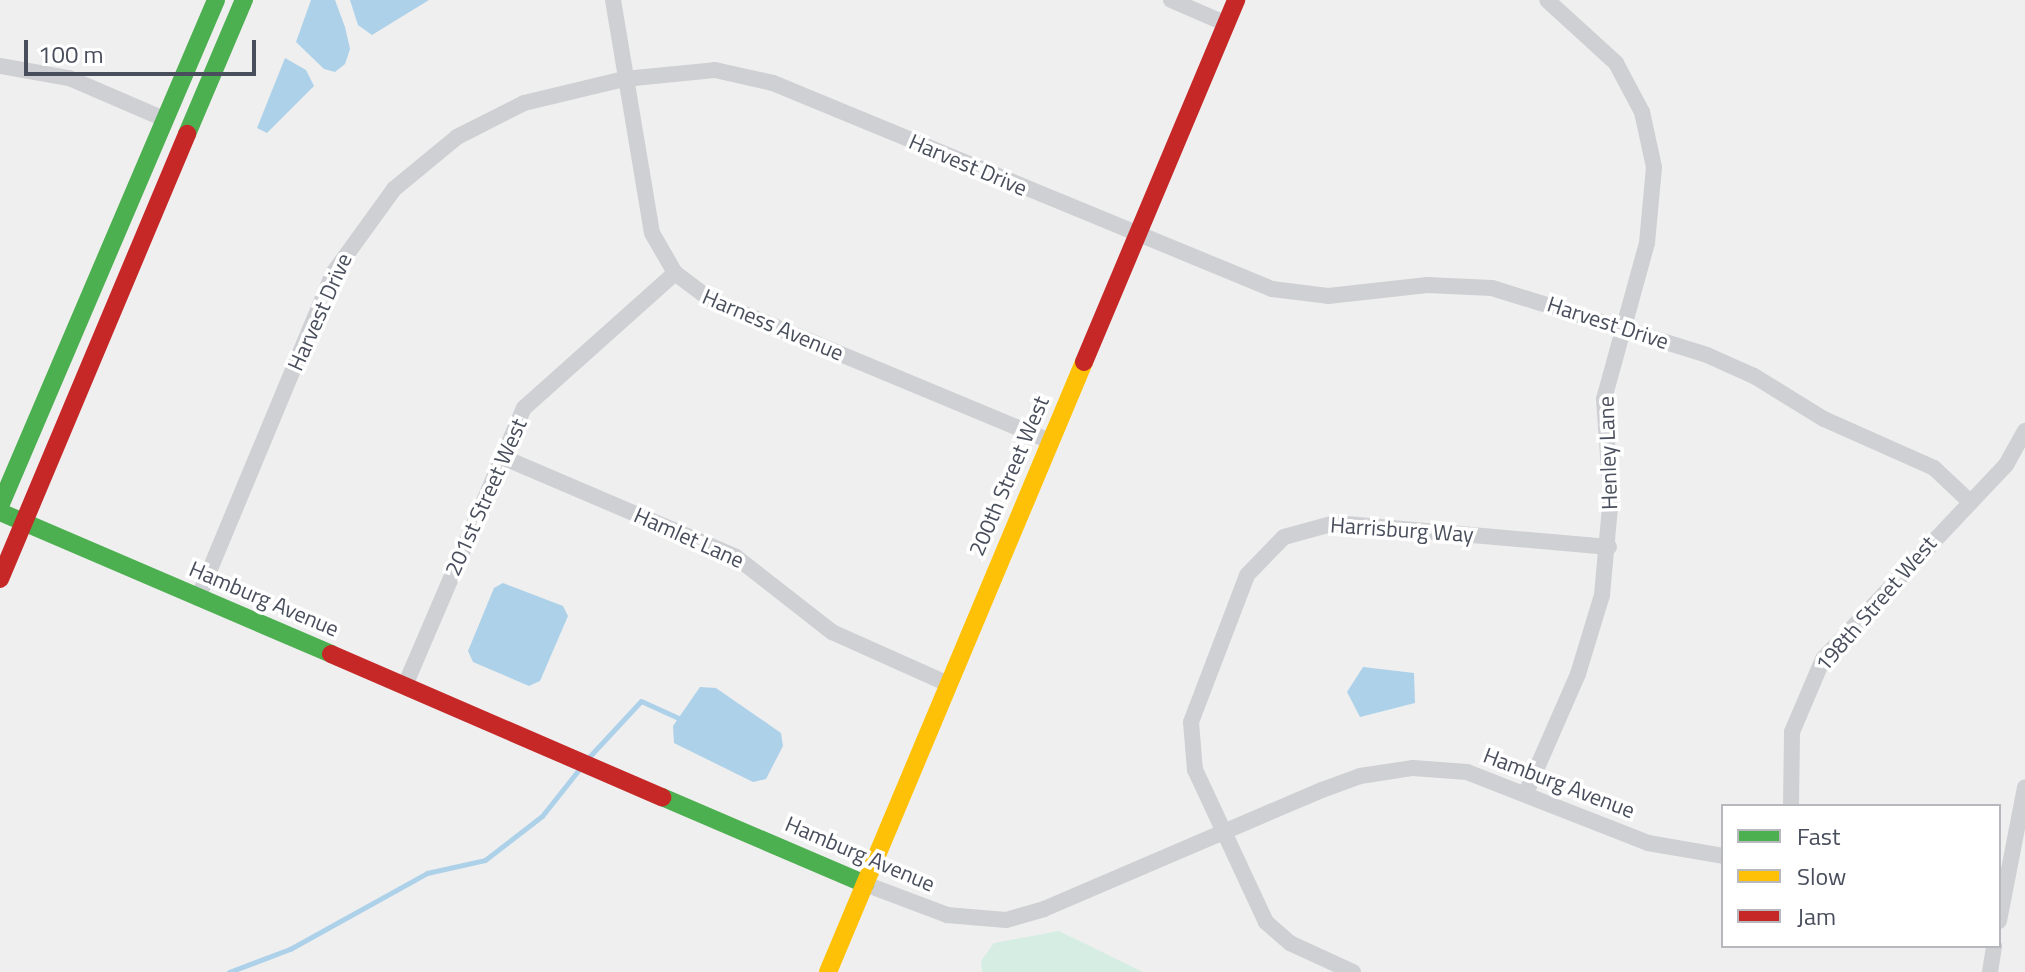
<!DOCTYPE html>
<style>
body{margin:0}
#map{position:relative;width:2025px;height:972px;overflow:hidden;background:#f0efef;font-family:"Titillium Web",sans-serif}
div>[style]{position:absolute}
.green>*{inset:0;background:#d5ede3}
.water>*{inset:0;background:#acd1e9}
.stream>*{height:5px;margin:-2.5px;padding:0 2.5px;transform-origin:2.5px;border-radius:2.5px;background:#acd1e9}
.street>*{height:16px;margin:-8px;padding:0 8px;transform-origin:8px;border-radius:8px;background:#ced0d3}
.fast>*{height:18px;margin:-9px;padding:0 9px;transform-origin:9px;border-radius:9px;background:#4caf50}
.slow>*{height:18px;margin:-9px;padding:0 9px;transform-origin:9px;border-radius:9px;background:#ffc107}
.jam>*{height:18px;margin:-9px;padding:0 9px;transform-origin:9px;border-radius:9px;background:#c62828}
span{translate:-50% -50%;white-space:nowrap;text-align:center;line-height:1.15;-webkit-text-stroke:7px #fff;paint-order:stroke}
.street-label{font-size:22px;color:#484e5b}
.legend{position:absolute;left:1721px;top:804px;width:280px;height:144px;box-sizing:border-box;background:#fff;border:2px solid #b6b8bd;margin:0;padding:10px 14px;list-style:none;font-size:24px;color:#484e5b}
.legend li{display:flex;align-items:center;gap:16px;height:40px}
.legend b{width:40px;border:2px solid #b6b8bd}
.scale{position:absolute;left:24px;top:40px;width:232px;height:36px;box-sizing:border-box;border:4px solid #484e5b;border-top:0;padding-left:10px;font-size:24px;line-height:28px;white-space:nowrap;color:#484e5b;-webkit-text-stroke:6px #fff;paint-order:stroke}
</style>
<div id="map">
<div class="green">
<div style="clip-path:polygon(1059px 931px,1143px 972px,982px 972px,981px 961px,994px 943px)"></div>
</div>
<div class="water">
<div style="clip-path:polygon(311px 0,335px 0,345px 27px,350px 49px,345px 64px,335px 72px,324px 69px,296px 42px)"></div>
<div style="clip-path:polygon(350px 0,429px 0,372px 35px,358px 25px)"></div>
<div style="clip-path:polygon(285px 58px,306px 70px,314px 86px,267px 133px,257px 128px)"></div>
<div style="clip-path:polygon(503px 583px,563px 606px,568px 616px,540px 681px,529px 686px,473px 662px,468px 651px,494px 588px)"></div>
<div style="clip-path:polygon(1363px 667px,1414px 673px,1415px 703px,1360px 717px,1347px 692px)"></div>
<div style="clip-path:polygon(700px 687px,716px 688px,781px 733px,783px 746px,766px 779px,753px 782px,674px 743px,673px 726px)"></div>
</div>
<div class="stream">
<div style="left:589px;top:757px;width:76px;rotate:-47.1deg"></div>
<div style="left:641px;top:701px;width:46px;rotate:24.3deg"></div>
<div style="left:229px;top:972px;width:65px;rotate:-20.7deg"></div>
<div style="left:290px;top:949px;width:157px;rotate:-29deg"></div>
<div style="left:427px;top:873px;width:59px;rotate:-12.6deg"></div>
<div style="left:485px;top:860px;width:72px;rotate:-37.7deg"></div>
<div style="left:542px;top:816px;width:61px;rotate:-51.6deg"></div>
</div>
<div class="street">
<div style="left:613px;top:0;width:236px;rotate:80.5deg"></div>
<div style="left:652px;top:233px;width:46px;rotate:60.1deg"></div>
<div style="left:675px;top:273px;width:45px;rotate:36.9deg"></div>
<div style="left:711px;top:300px;width:366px;rotate:22.6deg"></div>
<div style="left:1171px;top:0;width:61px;rotate:23.2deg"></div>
<div style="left:0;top:66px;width:70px;rotate:9.9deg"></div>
<div style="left:69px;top:78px;width:103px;rotate:23.3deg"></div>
<div style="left:502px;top:457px;width:254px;rotate:23.1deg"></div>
<div style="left:736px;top:557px;width:122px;rotate:38deg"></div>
<div style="left:832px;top:632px;width:127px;rotate:24.1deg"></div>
<div style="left:198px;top:598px;width:353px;rotate:-67.4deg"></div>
<div style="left:334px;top:272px;width:102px;rotate:-54.1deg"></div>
<div style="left:394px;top:189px;width:82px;rotate:-39.5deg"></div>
<div style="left:457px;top:137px;width:75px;rotate:-26.9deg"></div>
<div style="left:524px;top:103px;width:103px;rotate:-13.5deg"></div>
<div style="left:624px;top:79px;width:91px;rotate:-5.6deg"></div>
<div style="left:715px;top:70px;width:59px;rotate:12.6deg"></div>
<div style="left:773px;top:83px;width:540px;rotate:22.43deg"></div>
<div style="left:1272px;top:289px;width:56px;rotate:7.1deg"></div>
<div style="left:1328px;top:296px;width:100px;rotate:-6.3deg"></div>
<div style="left:1427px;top:285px;width:65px;rotate:2.6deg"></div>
<div style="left:1492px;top:288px;width:225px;rotate:17.3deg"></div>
<div style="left:1707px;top:355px;width:51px;rotate:24.1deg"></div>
<div style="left:1754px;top:376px;width:82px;rotate:31.6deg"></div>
<div style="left:1824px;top:419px;width:120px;rotate:24deg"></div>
<div style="left:1934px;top:468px;width:48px;rotate:43.3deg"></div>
<div style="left:406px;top:683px;width:299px;rotate:-66.8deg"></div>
<div style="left:524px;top:408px;width:203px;rotate:-41.8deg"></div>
<div style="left:1526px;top:793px;width:130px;rotate:-66.4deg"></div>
<div style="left:1578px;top:674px;width:83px;rotate:-73.1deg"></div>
<div style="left:1602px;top:595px;width:98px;rotate:-84.8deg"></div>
<div style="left:1611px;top:497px;width:98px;rotate:-94.1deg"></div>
<div style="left:1604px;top:399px;width:162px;rotate:-74.6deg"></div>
<div style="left:1647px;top:243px;width:76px;rotate:-84.7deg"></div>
<div style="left:1654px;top:167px;width:56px;rotate:-102.3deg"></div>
<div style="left:1642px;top:112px;width:55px;rotate:-118deg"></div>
<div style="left:1616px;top:63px;width:93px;rotate:-137.6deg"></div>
<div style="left:1791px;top:806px;width:74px;rotate:-89.2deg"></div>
<div style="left:1792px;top:732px;width:79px;rotate:-67deg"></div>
<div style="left:1823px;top:659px;width:267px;rotate:-46.7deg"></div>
<div style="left:2006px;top:465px;width:39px;rotate:-61deg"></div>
<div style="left:865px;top:884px;width:88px;rotate:20.7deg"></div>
<div style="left:947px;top:915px;width:59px;rotate:4.8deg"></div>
<div style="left:1006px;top:920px;width:40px;rotate:-16deg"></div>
<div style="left:1044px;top:909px;width:302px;rotate:-23.2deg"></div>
<div style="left:1322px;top:790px;width:40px;rotate:-20.2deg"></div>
<div style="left:1360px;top:776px;width:54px;rotate:-8.6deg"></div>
<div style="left:1413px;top:768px;width:54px;rotate:4.2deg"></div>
<div style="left:1467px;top:772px;width:194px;rotate:21.4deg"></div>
<div style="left:1648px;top:843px;width:76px;rotate:9.8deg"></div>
<div style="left:1999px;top:921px;width:136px;rotate:-79deg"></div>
<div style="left:1353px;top:972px;width:69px;rotate:-155.3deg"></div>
<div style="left:1290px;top:943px;width:32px;rotate:-139deg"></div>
<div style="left:1266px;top:922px;width:168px;rotate:-115deg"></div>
<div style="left:1195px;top:770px;width:48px;rotate:-94.8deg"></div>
<div style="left:1191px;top:722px;width:157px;rotate:-69.1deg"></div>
<div style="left:1247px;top:575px;width:53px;rotate:-45.8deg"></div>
<div style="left:1284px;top:537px;width:53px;rotate:-15.4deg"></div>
<div style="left:1335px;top:523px;width:275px;rotate:5deg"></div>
<div style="left:1990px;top:972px;width:26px;rotate:-81deg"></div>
</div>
<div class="fast">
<div style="left:187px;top:134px;width:146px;rotate:-67deg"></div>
<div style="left:0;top:506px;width:550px;rotate:-66.88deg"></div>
<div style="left:0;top:512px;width:360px;rotate:23.2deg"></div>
<div style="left:662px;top:797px;width:221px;rotate:23.2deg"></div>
</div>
<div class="slow">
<div style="left:828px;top:972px;width:662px;rotate:-67.23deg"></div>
</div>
<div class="jam">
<div style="left:1084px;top:362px;width:393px;rotate:-67.2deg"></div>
<div style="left:0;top:579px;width:483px;rotate:-67.2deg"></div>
<div style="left:331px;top:654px;width:361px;rotate:23.4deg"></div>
</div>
<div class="street-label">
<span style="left:968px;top:165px;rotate:23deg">Harvest Drive</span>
<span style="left:320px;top:312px;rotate:-66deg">Harvest Drive</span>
<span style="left:1608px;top:323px;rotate:18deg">Harvest Drive</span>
<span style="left:773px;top:325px;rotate:23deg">Harness Avenue</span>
<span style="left:1608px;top:453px;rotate:-92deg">Henley Lane</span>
<span style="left:1009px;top:476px;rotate:-67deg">200th Street West</span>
<span style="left:486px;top:497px;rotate:-66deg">201st Street West</span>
<span style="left:1402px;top:530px;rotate:4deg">Harrisburg Way</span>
<span style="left:689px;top:538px;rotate:24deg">Hamlet Lane</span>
<span style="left:264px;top:599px;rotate:23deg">Hamburg Avenue</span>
<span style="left:1876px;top:604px;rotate:-49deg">198th Street West</span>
<span style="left:1559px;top:783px;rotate:21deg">Hamburg Avenue</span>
<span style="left:860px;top:854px;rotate:23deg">Hamburg Avenue</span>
</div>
<ul class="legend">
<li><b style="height:10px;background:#4caf50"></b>Fast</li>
<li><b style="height:10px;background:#ffc107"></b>Slow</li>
<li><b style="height:10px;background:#c62828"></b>Jam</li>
</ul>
<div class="scale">100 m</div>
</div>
